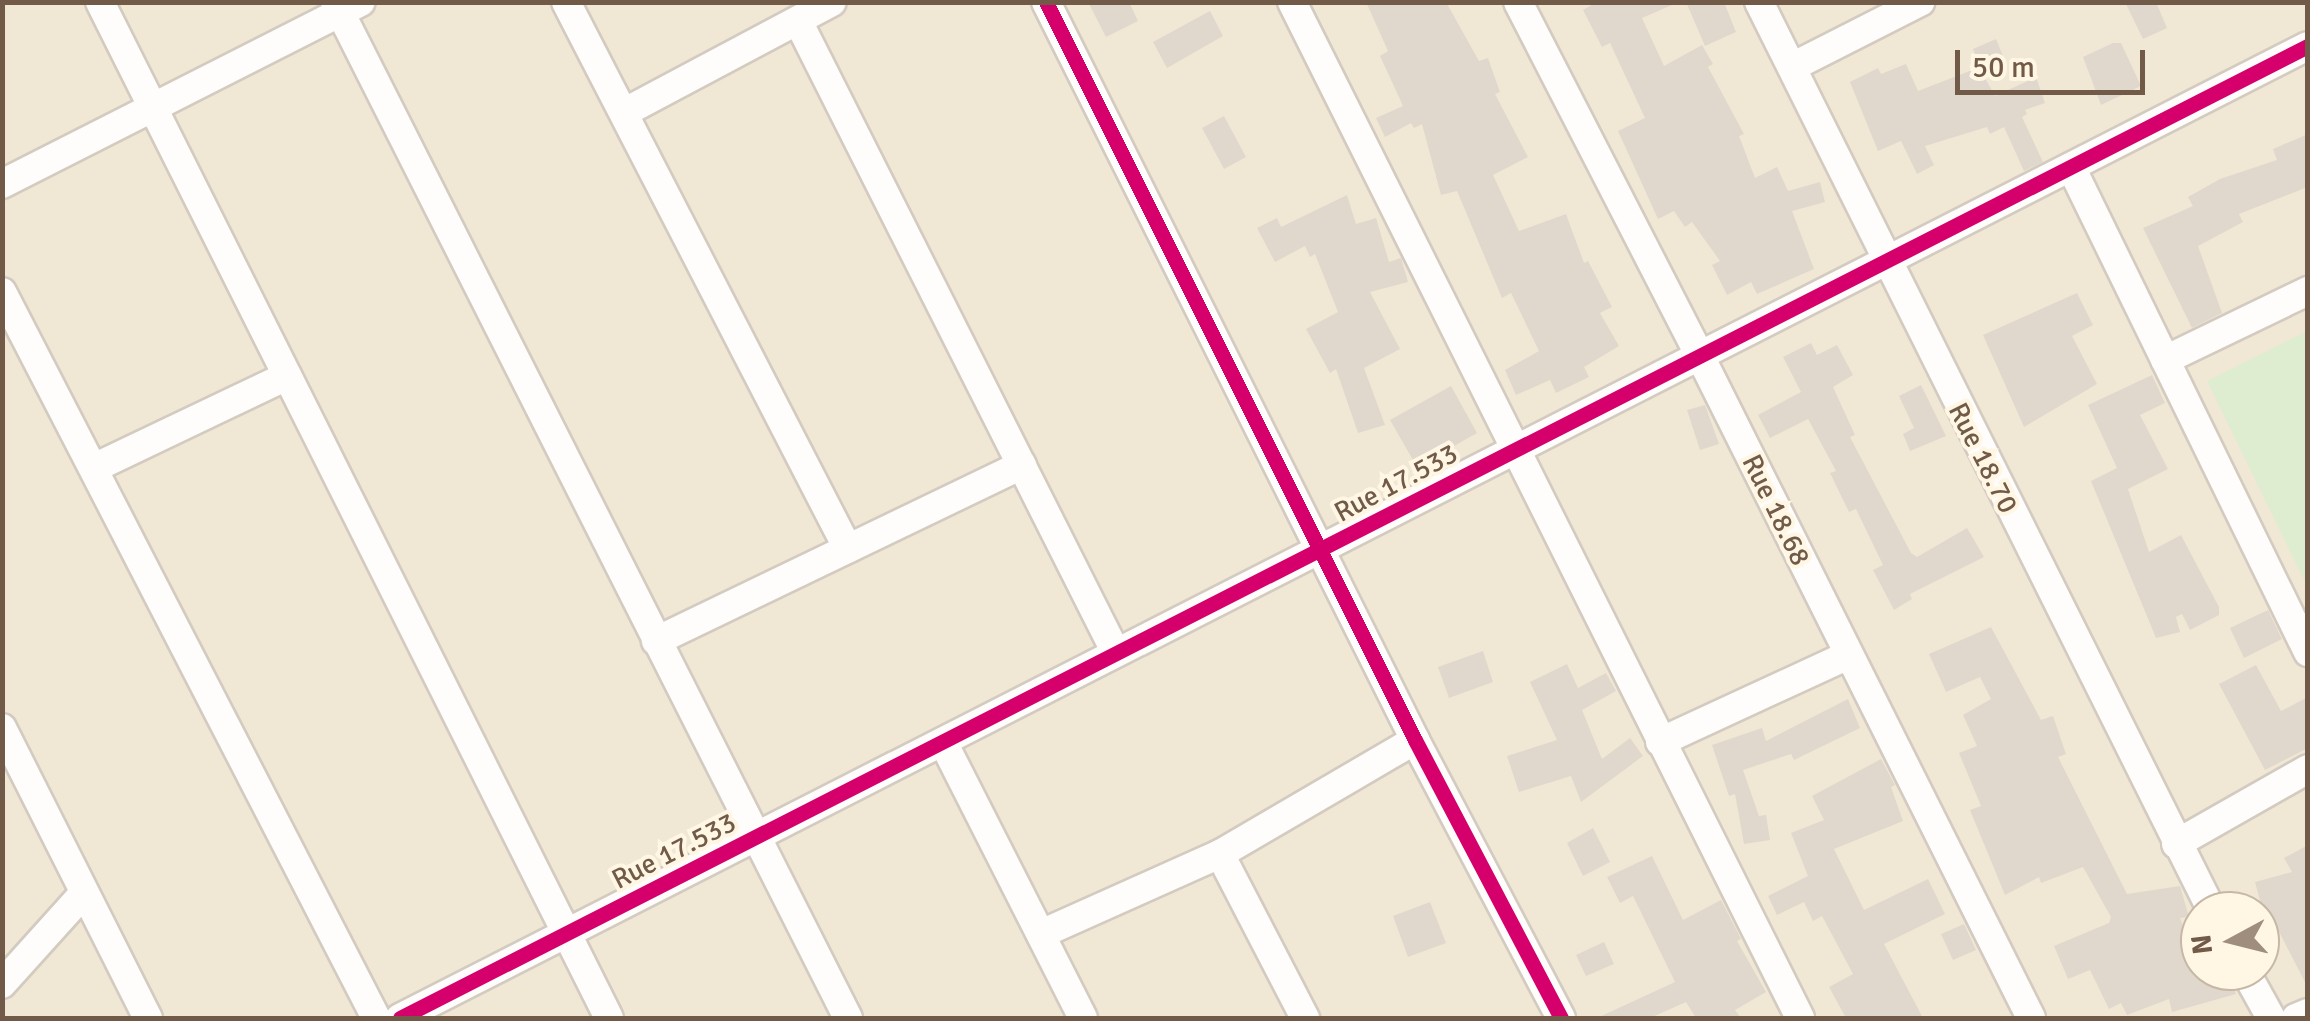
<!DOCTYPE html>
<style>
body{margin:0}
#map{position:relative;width:2310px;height:1021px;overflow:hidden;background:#f5f0e5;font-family:Signika,sans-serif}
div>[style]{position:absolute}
.residential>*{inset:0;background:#f1e7d5}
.green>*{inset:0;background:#deecd0}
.building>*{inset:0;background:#e1d8cd}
.roads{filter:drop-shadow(2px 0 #d3cbc0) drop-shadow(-2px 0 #d3cbc0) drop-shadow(0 2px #d3cbc0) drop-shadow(0 -2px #d3cbc0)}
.minor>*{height:28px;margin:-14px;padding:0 14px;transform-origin:14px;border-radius:14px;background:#fefdfb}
.cycleway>*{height:15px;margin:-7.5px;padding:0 7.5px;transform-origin:7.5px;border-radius:7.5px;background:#d6006c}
span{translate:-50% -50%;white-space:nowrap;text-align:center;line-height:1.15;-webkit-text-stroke:8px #fff7e4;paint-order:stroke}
.street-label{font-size:28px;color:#715a47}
.frame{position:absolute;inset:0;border:5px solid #715a47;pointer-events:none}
.north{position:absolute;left:2180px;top:891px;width:100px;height:100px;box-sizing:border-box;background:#fff7e4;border:2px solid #c6b8a5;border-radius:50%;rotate:263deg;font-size:28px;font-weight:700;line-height:40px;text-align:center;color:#715a47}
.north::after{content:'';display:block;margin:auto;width:35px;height:45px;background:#9f8e7e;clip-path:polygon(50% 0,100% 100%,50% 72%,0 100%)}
.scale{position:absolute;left:1955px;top:50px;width:190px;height:45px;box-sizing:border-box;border:5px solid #715a47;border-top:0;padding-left:12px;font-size:30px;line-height:35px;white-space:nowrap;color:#715a47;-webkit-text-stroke:8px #fff7e4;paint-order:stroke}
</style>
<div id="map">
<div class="residential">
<div style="clip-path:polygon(evenodd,2px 3px,2307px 3px,2307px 1018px,3px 1018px,2px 3px,2200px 911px,2260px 911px,2260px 971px,2200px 971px,2200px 911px)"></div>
</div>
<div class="green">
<div style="clip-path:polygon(2307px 331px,2307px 586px,2207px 381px)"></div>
</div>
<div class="building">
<div style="clip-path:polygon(1088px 2px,1129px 2px,1138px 21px,1106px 37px)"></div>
<div style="clip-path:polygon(1366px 2px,1446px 2px,1479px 61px,1488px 58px,1500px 92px,1495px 94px,1528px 157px,1493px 175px,1519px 231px,1566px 214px,1584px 263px,1588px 261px,1612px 307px,1600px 313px,1619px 346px,1584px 367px,1589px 377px,1556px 393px,1550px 380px,1516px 395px,1505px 370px,1539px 351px,1511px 293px,1502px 298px,1457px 191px,1441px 195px,1422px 124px,1414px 128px,1411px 123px,1385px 137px,1376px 118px,1403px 106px,1380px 56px,1388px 51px)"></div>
<div style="clip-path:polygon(1597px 2px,1679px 2px,1642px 18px,1664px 66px,1702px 45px,1713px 64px,1708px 67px,1744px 134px,1739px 136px,1755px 178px,1777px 167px,1788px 191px,1820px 182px,1825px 202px,1792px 211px,1814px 269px,1757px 294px,1751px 282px,1727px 295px,1712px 265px,1720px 261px,1692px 222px,1685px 227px,1674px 211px,1658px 219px,1618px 131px,1645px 118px,1610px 43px,1602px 47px,1583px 10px)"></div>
<div style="clip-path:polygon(1686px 2px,1724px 2px,1736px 32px,1705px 46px)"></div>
<div style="clip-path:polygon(2125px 2px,2156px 2px,2167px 28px,2143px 39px)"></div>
<div style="clip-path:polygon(1210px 11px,1223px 36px,1167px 68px,1153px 42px)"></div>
<div style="clip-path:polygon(1996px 39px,2006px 63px,1984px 76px,1995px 96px,2036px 77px,2045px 103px,2025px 110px,2027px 114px,2022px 117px,2043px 162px,2024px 171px,2004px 127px,1990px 134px,1987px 127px,1925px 146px,1934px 165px,1917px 174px,1901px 141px,1878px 151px,1850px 82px,1878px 68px,1881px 74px,1906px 64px,1918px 91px,1980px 67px,1983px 73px,1973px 49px)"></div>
<div style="clip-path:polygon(2113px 43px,2121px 43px,2141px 86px,2101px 105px,2083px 57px)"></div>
<div style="clip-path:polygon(1224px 116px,1246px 157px,1224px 169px,1202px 128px)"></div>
<div style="clip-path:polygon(2308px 134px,2308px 187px,2239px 214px,2243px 222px,2198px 246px,2222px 313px,2192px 328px,2143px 228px,2193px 206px,2188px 197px,2220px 179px,2277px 160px,2273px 149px)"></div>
<div style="clip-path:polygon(1347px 195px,1356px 224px,1376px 218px,1389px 262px,1401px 258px,1408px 282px,1370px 292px,1400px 349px,1364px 368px,1385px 425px,1358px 433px,1336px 369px,1330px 373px,1306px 329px,1338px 312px,1315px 254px,1310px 257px,1305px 246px,1275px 262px,1257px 228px,1277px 218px,1281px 227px)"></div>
<div style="clip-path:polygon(2077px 293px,2093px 325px,2072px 336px,2097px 384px,2024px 427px,1983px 335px)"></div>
<div style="clip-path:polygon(1811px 343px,1817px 355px,1837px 345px,1853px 375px,1833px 387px,1855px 435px,1850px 437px,1911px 553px,1917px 557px,1967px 528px,1984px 557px,1910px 594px,1912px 599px,1894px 610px,1873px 570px,1883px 565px,1856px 509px,1849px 512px,1830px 473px,1836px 471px,1808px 419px,1770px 438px,1758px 415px,1801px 392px,1783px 357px)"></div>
<div style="clip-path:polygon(2152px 375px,2165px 403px,2140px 415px,2168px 469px,2128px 489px,2149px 552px,2181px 535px,2219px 607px,2219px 615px,2190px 630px,2182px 614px,2176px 617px,2180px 632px,2156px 638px,2091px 481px,2117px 468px,2088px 405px)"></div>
<div style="clip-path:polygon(1921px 385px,1946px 436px,1910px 451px,1903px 434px,1914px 428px,1899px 396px)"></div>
<div style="clip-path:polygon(1451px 386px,1477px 433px,1417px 467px,1390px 420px)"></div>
<div style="clip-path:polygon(1705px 405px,1719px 444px,1700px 450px,1687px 410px)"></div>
<div style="clip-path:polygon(2268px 610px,2282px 639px,2244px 658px,2230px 628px)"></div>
<div style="clip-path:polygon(1991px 627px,2041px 720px,2053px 716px,2066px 754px,2058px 757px,2127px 894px,2180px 886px,2189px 917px,2180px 918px,2200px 971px,2228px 971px,2236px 994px,2172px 1012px,2169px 999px,2127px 1015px,2121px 1003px,2109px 1009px,2090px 970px,2068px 979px,2054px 946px,2109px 923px,2111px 917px,2083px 867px,2041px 883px,2039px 877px,2005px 895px,1970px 810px,1981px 806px,1959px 753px,1977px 746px,1963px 715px,1991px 699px,1980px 677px,1946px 692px,1929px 654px)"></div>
<div style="clip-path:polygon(1483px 651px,1493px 682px,1449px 698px,1438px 667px)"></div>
<div style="clip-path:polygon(1567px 664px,1578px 688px,1606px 673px,1616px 691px,1582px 710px,1602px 759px,1630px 738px,1643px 756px,1581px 802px,1571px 776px,1519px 792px,1507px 756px,1557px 740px,1530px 682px)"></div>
<div style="clip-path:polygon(2256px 665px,2281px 711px,2308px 697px,2308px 748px,2265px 770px,2219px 684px)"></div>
<div style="clip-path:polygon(1848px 699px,1860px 728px,1794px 760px,1791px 754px,1743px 770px,1759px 816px,1766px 815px,1770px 840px,1744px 844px,1735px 794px,1729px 796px,1712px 745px,1762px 728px,1766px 741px)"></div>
<div style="clip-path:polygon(1881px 759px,1895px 785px,1891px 787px,1903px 821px,1834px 849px,1864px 910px,1928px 879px,1945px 914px,1884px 944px,1923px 1018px,1846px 1018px,1829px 987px,1853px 974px,1822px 916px,1813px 921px,1804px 902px,1777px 915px,1768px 896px,1808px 876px,1791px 833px,1824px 820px,1812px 796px)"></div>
<div style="clip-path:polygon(1593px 828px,1610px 862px,1583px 876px,1567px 843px)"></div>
<div style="clip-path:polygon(2308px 845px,2308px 988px,2270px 914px,2264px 916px,2255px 882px,2292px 872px,2284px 858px)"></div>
<div style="clip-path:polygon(1652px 856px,1683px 920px,1721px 900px,1741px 939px,1737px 941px,1766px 992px,1735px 1010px,1741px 1018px,1696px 1018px,1686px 1002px,1650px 1018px,1597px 1018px,1675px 982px,1633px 896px,1620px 903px,1607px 877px)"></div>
<div style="clip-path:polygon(1430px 902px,1446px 943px,1408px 957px,1393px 916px)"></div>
<div style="clip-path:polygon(1964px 924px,1976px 950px,1953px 960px,1941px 934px)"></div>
<div style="clip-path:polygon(1604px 942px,1614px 964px,1586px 976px,1576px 955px)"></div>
</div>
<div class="roads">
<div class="minor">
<div style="left:100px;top:2px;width:1136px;rotate:63.39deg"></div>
<div style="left:335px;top:2px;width:1138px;rotate:63.21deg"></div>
<div style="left:566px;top:2px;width:615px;rotate:62.73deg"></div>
<div style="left:1046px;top:2px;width:825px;rotate:63.43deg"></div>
<div style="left:1415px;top:740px;width:314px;rotate:62.3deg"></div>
<div style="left:1292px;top:2px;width:1136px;rotate:63.43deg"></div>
<div style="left:1518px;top:2px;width:398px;rotate:62.8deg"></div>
<div style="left:1700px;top:356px;width:740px;rotate:63.43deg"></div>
<div style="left:1759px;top:2px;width:1016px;rotate:63.51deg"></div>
<div style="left:798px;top:21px;width:707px;rotate:63.29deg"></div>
<div style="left:1792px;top:67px;width:144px;rotate:-26.9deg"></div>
<div style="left:625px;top:112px;width:234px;rotate:-28deg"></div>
<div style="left:2071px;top:167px;width:540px;rotate:63.96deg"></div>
<div style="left:2px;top:184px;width:402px;rotate:-26.9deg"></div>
<div style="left:2px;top:292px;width:817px;rotate:62.74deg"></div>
<div style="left:2165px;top:360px;width:159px;rotate:-25.8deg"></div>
<div style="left:94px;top:468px;width:214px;rotate:-25.5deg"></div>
<div style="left:656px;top:641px;width:406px;rotate:-25.7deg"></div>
<div style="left:2px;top:728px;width:325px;rotate:63.3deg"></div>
<div style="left:943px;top:742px;width:309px;rotate:63.1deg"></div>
<div style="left:1660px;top:742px;width:207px;rotate:-24.8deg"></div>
<div style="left:2176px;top:844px;width:152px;rotate:-29.6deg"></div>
<div style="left:1220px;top:854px;width:185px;rotate:62.6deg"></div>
<div style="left:1041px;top:934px;width:196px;rotate:-24.1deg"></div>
<div style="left:1220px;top:854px;width:226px;rotate:-30.3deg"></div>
<div style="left:2245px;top:971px;width:54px;rotate:61deg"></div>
<div style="left:2px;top:984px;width:122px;rotate:-48deg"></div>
<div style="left:400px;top:1018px;width:2141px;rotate:-27deg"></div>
<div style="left:2296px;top:1018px;width:13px;rotate:-23deg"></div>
</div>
</div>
<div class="cycleway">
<div style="left:1046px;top:2px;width:825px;rotate:63.43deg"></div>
<div style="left:1415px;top:740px;width:314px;rotate:62.3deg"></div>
<div style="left:400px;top:1018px;width:2141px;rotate:-27deg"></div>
</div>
<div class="street-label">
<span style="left:1983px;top:458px;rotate:63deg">Rue 18.70</span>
<span style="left:1396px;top:483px;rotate:-28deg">Rue 17.533</span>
<span style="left:1776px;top:510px;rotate:64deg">Rue 18.68</span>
<span style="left:674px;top:851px;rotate:-27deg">Rue 17.533</span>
</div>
<div class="frame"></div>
<div class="north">N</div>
<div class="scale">50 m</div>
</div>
